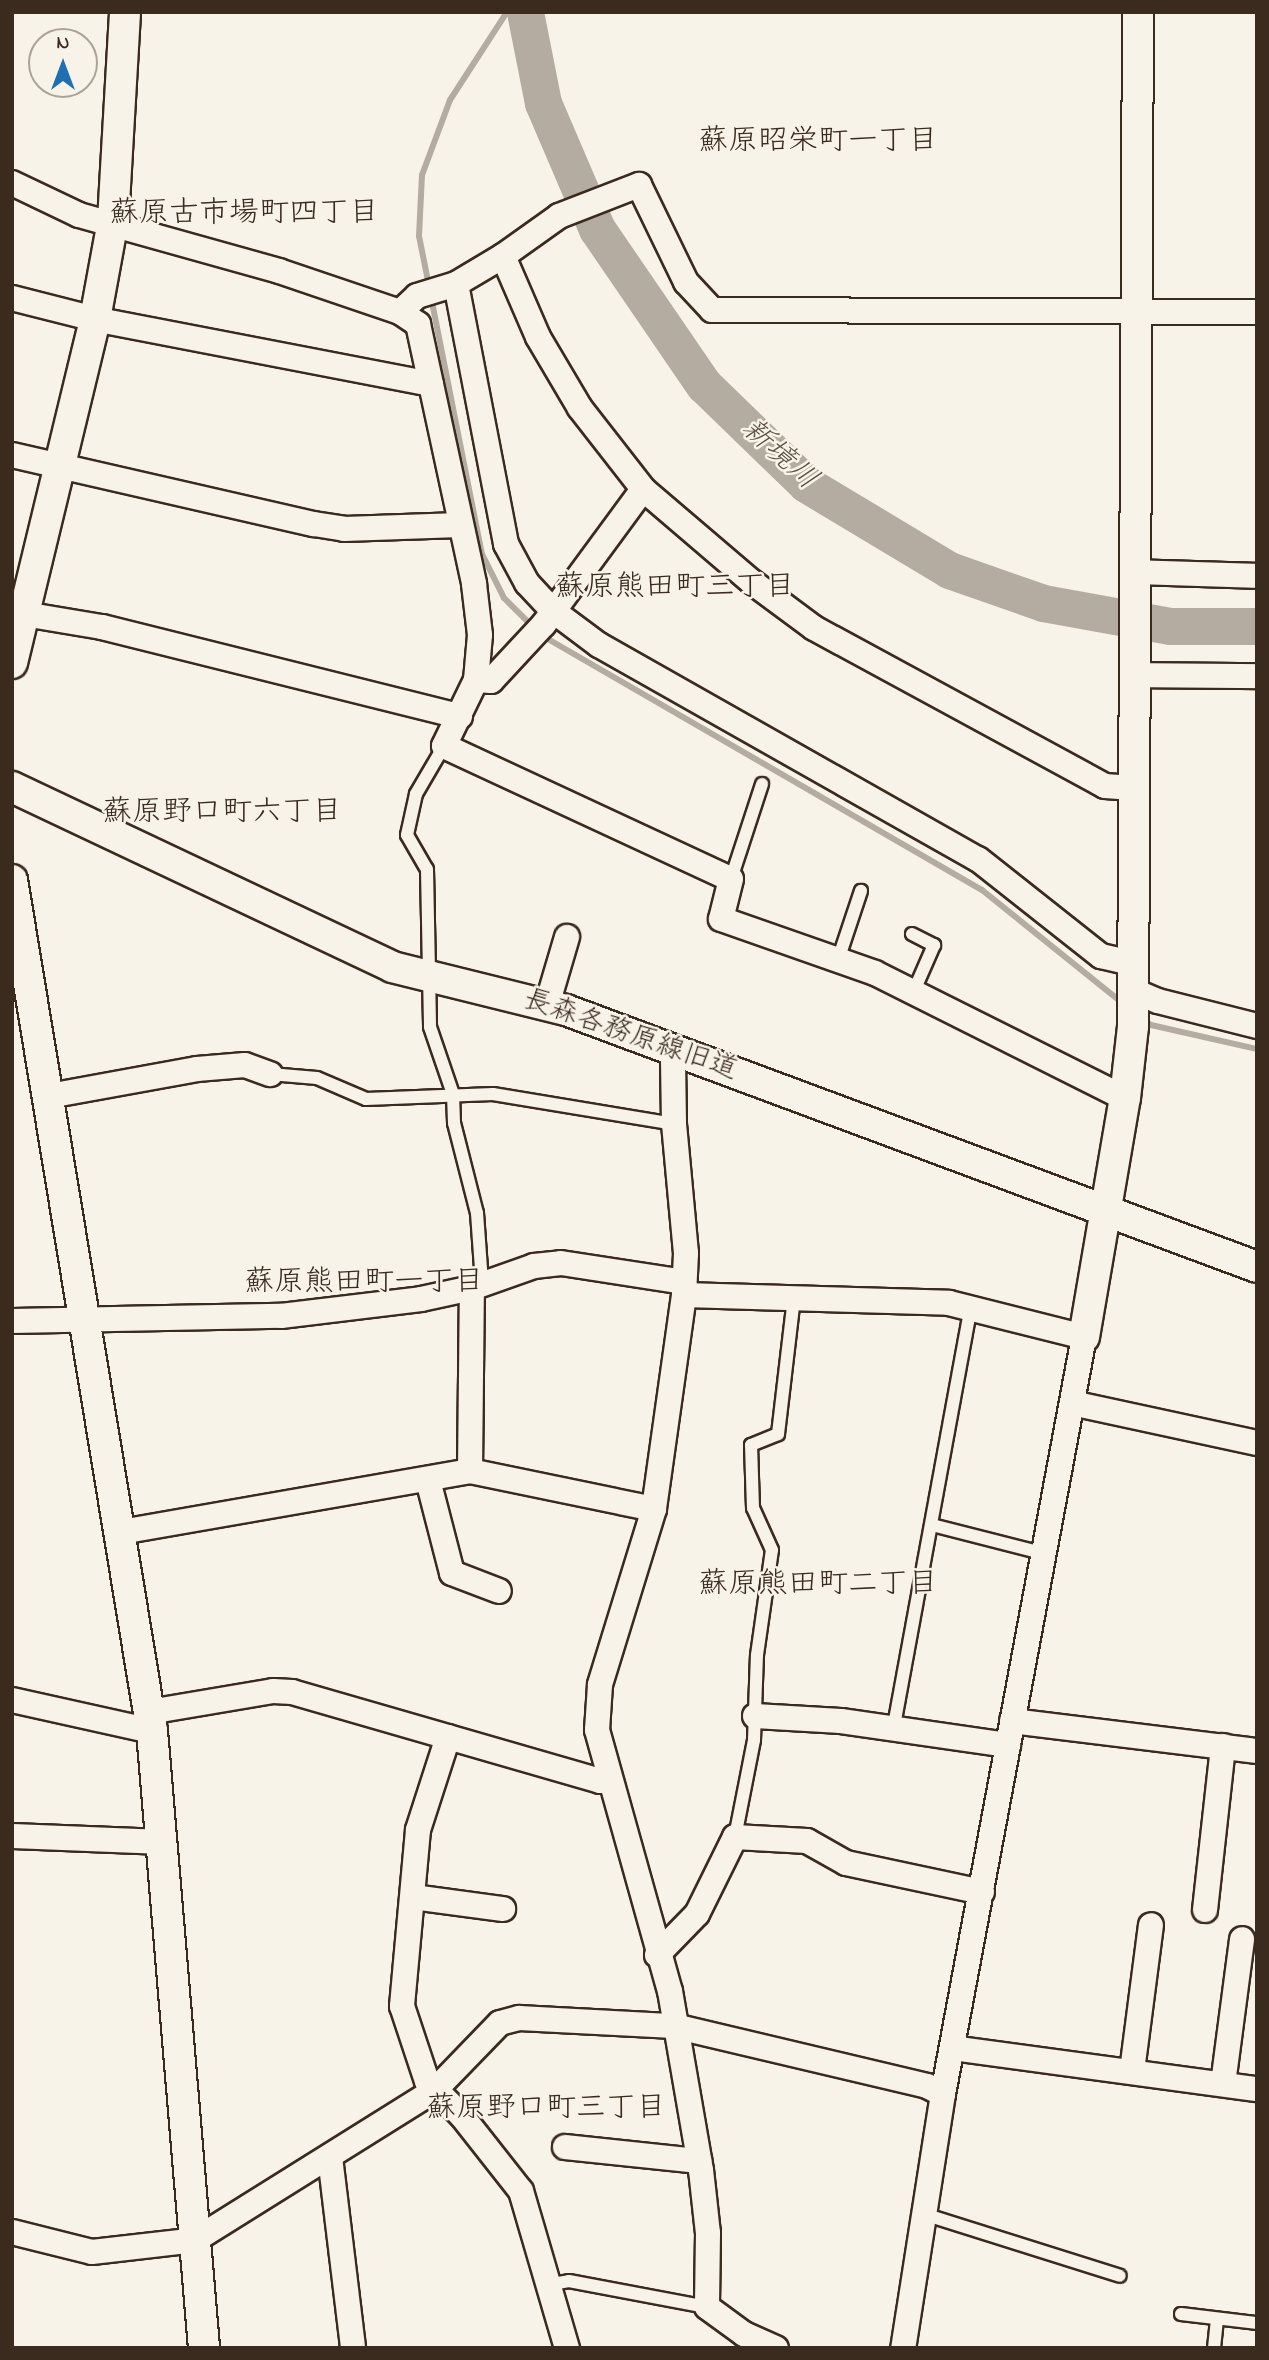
<!DOCTYPE html>
<meta charset="utf-8">
<style>
body{margin:0}
#map{position:relative;width:1269px;height:2360px;overflow:hidden;background:#f7f3e8;font-family:"Indie Flower","Klee One",sans-serif}
div>[style]{position:absolute}
.stream>*{height:6px;margin:-3px;padding:0 3px;transform-origin:3px;border-radius:3px;background:#b4aca0}
.river>*{height:37px;margin:-18.5px;padding:0 18.5px;transform-origin:18.5px;border-radius:18.5px;background:#b4aca0}
.roads{filter:drop-shadow(2px 0 #3b2a1e) drop-shadow(-2px 0 #3b2a1e) drop-shadow(0 2px #3b2a1e) drop-shadow(0 -2px #3b2a1e)}
.service>*{height:12px;margin:-6px;padding:0 6px;transform-origin:6px;border-radius:6px;background:#f7f3e8}
.minor>*{height:24px;margin:-12px;padding:0 12px;transform-origin:12px;border-radius:12px;background:#f7f3e8}
.tertiary>*{height:30px;margin:-15px;padding:0 15px;transform-origin:15px;border-radius:15px;background:#f7f3e8}
span{translate:-50% -50%;white-space:nowrap;text-align:center;line-height:1.15;-webkit-text-stroke:5px #f7f3e8;paint-order:stroke}
.street-label{font-size:28px;color:#3b2a1e}
.neighbourhood-label{font-size:30px;color:#3b2a1e}
.water-label{font-size:30px;color:#5f5145;font-style:italic}
.frame{position:absolute;inset:0;border:14px solid #3b2a1e;pointer-events:none}
.north{position:absolute;left:28px;top:28px;width:70px;height:70px;box-sizing:border-box;background:#f7f3e8;border:2px solid #aca397;border-radius:50%;rotate:0deg;font-size:19px;font-weight:700;line-height:28px;text-align:center;color:#3b2a1e}
.north::after{content:'';display:block;margin:auto;width:24px;height:32px;background:#1f6fb2;clip-path:polygon(50% 0,100% 100%,50% 72%,0 100%)}
</style>
<div id="map">
<div class="stream">
<div style="left:429px;top:286px;width:51px;rotate:-101.3deg"></div>
<div style="left:419px;top:236px;width:61px;rotate:-87.2deg"></div>
<div style="left:422px;top:175px;width:80px;rotate:-69.5deg"></div>
<div style="left:450px;top:100px;width:105px;rotate:-57.1deg"></div>
<div style="left:431px;top:297px;width:262px;rotate:78.8deg"></div>
<div style="left:482px;top:554px;width:49px;rotate:63.4deg"></div>
<div style="left:504px;top:598px;width:41px;rotate:45deg"></div>
<div style="left:541px;top:635px;width:509px;rotate:30.04deg"></div>
<div style="left:982px;top:890px;width:184px;rotate:38.8deg"></div>
<div style="left:1141px;top:1018px;width:12px;rotate:35deg"></div>
<div style="left:1151px;top:1025px;width:109px;rotate:12.8deg"></div>
</div>
<div class="river">
<div style="left:525px;top:12px;width:93px;rotate:78.8deg"></div>
<div style="left:543px;top:103px;width:137px;rotate:66.8deg"></div>
<div style="left:597px;top:229px;width:189px;rotate:55.6deg"></div>
<div style="left:704px;top:385px;width:142px;rotate:44.1deg"></div>
<div style="left:806px;top:484px;width:167px;rotate:31deg"></div>
<div style="left:949px;top:570px;width:100px;rotate:19.3deg"></div>
<div style="left:1043px;top:603px;width:129px;rotate:10.3deg"></div>
<div style="left:1170px;top:626px;width:87px"></div>
</div>
<div class="roads">
<div class="service">
<div style="left:444px;top:746px;width:56px;rotate:120.3deg"></div>
<div style="left:416px;top:794px;width:42px;rotate:102.4deg"></div>
<div style="left:407px;top:835px;width:39px;rotate:60deg"></div>
<div style="left:427px;top:869px;width:158px;rotate:88.9deg"></div>
<div style="left:430px;top:1027px;width:71px;rotate:71.1deg"></div>
<div style="left:453px;top:1094px;width:29px;rotate:88deg"></div>
<div style="left:454px;top:1123px;width:93px;rotate:75.7deg"></div>
<div style="left:477px;top:1213px;width:70px;rotate:85.9deg"></div>
<div style="left:731px;top:879px;width:100px;rotate:-71.9deg"></div>
<div style="left:912px;top:934px;width:25px;rotate:27deg"></div>
<div style="left:934px;top:945px;width:52px;rotate:113.6deg"></div>
<div style="left:838px;top:960px;width:73px;rotate:-71.6deg"></div>
<div style="left:270px;top:1074px;width:47px;rotate:4.9deg"></div>
<div style="left:317px;top:1078px;width:53px;rotate:23.2deg"></div>
<div style="left:366px;top:1099px;width:127px;rotate:-2.3deg"></div>
<div style="left:493px;top:1094px;width:183px;rotate:9.4deg"></div>
<div style="left:932px;top:1525px;width:118px;rotate:14.3deg"></div>
<div style="left:893px;top:1731px;width:430px;rotate:-79.6deg"></div>
<div style="left:735px;top:1837px;width:99px;rotate:-78.9deg"></div>
<div style="left:754px;top:1740px;width:85px;rotate:-88deg"></div>
<div style="left:757px;top:1655px;width:106px;rotate:-81.9deg"></div>
<div style="left:772px;top:1550px;width:46px;rotate:-114.3deg"></div>
<div style="left:753px;top:1508px;width:63px;rotate:-91.8deg"></div>
<div style="left:751px;top:1445px;width:29px;rotate:-22deg"></div>
<div style="left:778px;top:1434px;width:137px;rotate:-83.3deg"></div>
<div style="left:927px;top:2215px;width:202px;rotate:17.5deg"></div>
<div style="left:547px;top:2285px;width:22px;rotate:-10deg"></div>
<div style="left:569px;top:2281px;width:140px;rotate:10.7deg"></div>
<div style="left:1181px;top:2314px;width:77px;rotate:6.8deg"></div>
<div style="left:1214px;top:2348px;width:29px;rotate:-84deg"></div>
</div>
<div class="minor">
<div style="left:12px;top:183px;width:74px;rotate:25.5deg"></div>
<div style="left:79px;top:215px;width:208px;rotate:15.6deg"></div>
<div style="left:279px;top:271px;width:128px;rotate:18.7deg"></div>
<div style="left:400px;top:312px;width:22px;rotate:34deg"></div>
<div style="left:418px;top:324px;width:266px;rotate:77.8deg"></div>
<div style="left:474px;top:584px;width:51px;rotate:83.3deg"></div>
<div style="left:480px;top:635px;width:45px;rotate:95.1deg"></div>
<div style="left:476px;top:680px;width:73px;rotate:115.9deg"></div>
<div style="left:444px;top:746px;width:316px;rotate:24.9deg"></div>
<div style="left:731px;top:879px;width:41px;rotate:104deg"></div>
<div style="left:721px;top:919px;width:163px;rotate:19.3deg"></div>
<div style="left:875px;top:973px;width:280px;rotate:26.6deg"></div>
<div style="left:503px;top:256px;width:88px;rotate:66.6deg"></div>
<div style="left:538px;top:337px;width:82px;rotate:59.4deg"></div>
<div style="left:580px;top:408px;width:103px;rotate:52.1deg"></div>
<div style="left:643px;top:489px;width:143px;rotate:40.5deg"></div>
<div style="left:752px;top:582px;width:77px;rotate:36.6deg"></div>
<div style="left:814px;top:628px;width:331px;rotate:28.5deg"></div>
<div style="left:1105px;top:786px;width:28px;rotate:4deg"></div>
<div style="left:456px;top:284px;width:265px;rotate:79.1deg"></div>
<div style="left:506px;top:544px;width:44px;rotate:61.7deg"></div>
<div style="left:527px;top:583px;width:37px;rotate:47deg"></div>
<div style="left:552px;top:610px;width:59px;rotate:36.7deg"></div>
<div style="left:599px;top:645px;width:435px;rotate:29.5deg"></div>
<div style="left:978px;top:859px;width:157px;rotate:38.3deg"></div>
<div style="left:1101px;top:956px;width:32px;rotate:13deg"></div>
<div style="left:12px;top:298px;width:90px;rotate:14.2deg"></div>
<div style="left:99px;top:320px;width:338px;rotate:10.9deg"></div>
<div style="left:400px;top:312px;width:23px;rotate:-43deg"></div>
<div style="left:417px;top:296px;width:41px;rotate:-17.1deg"></div>
<div style="left:456px;top:284px;width:55px;rotate:-30.8deg"></div>
<div style="left:503px;top:256px;width:69px;rotate:-35.5deg"></div>
<div style="left:559px;top:216px;width:86px;rotate:-21.2deg"></div>
<div style="left:639px;top:185px;width:108px;rotate:64.1deg"></div>
<div style="left:686px;top:282px;width:38px;rotate:47deg"></div>
<div style="left:712px;top:310px;width:545px;rotate:0.21deg"></div>
<div style="left:12px;top:455px;width:310px;rotate:12.9deg"></div>
<div style="left:314px;top:524px;width:30px;rotate:9deg"></div>
<div style="left:344px;top:529px;width:116px;rotate:-2deg"></div>
<div style="left:1133px;top:572px;width:124px;rotate:1.8deg"></div>
<div style="left:12px;top:612px;width:91px;rotate:9.5deg"></div>
<div style="left:102px;top:627px;width:369px;rotate:14deg"></div>
<div style="left:1133px;top:675px;width:124px;rotate:0.5deg"></div>
<div style="left:476px;top:680px;width:15px;rotate:4deg"></div>
<div style="left:491px;top:681px;width:78px;rotate:-47.1deg"></div>
<div style="left:544px;top:624px;width:167px;rotate:-53.7deg"></div>
<div style="left:1132px;top:990px;width:28px;rotate:23deg"></div>
<div style="left:1158px;top:1001px;width:102px;rotate:14.2deg"></div>
<div style="left:547px;top:1005px;width:71px;rotate:-73.6deg"></div>
<div style="left:678px;top:1050px;width:11px;rotate:117deg"></div>
<div style="left:673px;top:1060px;width:64px;rotate:89.1deg"></div>
<div style="left:674px;top:1124px;width:130px;rotate:84.7deg"></div>
<div style="left:686px;top:1253px;width:42px;rotate:92.7deg"></div>
<div style="left:684px;top:1295px;width:216px;rotate:98deg"></div>
<div style="left:654px;top:1509px;width:184px;rotate:107.1deg"></div>
<div style="left:600px;top:1685px;width:45px;rotate:93.8deg"></div>
<div style="left:597px;top:1730px;width:271px;rotate:74.4deg"></div>
<div style="left:670px;top:1991px;width:182px;rotate:80.2deg"></div>
<div style="left:701px;top:2170px;width:63px;rotate:83.7deg"></div>
<div style="left:708px;top:2233px;width:74px;rotate:90.8deg"></div>
<div style="left:707px;top:2307px;width:46px;rotate:36.1deg"></div>
<div style="left:744px;top:2334px;width:35px;rotate:24deg"></div>
<div style="left:49px;top:1096px;width:150px;rotate:-10.3deg"></div>
<div style="left:197px;top:1069px;width:48px;rotate:-4.8deg"></div>
<div style="left:245px;top:1065px;width:27px;rotate:20deg"></div>
<div style="left:684px;top:1295px;width:265px;rotate:1.7deg"></div>
<div style="left:949px;top:1303px;width:139px;rotate:14.1deg"></div>
<div style="left:1084px;top:1337px;width:770px;rotate:100.55deg"></div>
<div style="left:943px;top:2094px;width:257px;rotate:98.9deg"></div>
<div style="left:12px;top:1321px;width:269px;rotate:-1.1deg"></div>
<div style="left:281px;top:1316px;width:141px;rotate:-6.9deg"></div>
<div style="left:421px;top:1299px;width:52px;rotate:-12.2deg"></div>
<div style="left:472px;top:1288px;width:66px;rotate:-19.5deg"></div>
<div style="left:534px;top:1266px;width:27px;rotate:-6deg"></div>
<div style="left:561px;top:1263px;width:124px;rotate:8.8deg"></div>
<div style="left:1072px;top:1403px;width:189px;rotate:12.2deg"></div>
<div style="left:470px;top:1471px;width:183px;rotate:-89.4deg"></div>
<div style="left:428px;top:1480px;width:96px;rotate:75.5deg"></div>
<div style="left:452px;top:1573px;width:50px;rotate:21deg"></div>
<div style="left:121px;top:1532px;width:354px;rotate:-9.9deg"></div>
<div style="left:470px;top:1471px;width:188px;rotate:11.7deg"></div>
<div style="left:12px;top:1700px;width:143px;rotate:12.5deg"></div>
<div style="left:149px;top:1712px;width:126px;rotate:-9.6deg"></div>
<div style="left:273px;top:1691px;width:19px;rotate:3deg"></div>
<div style="left:292px;top:1692px;width:321px;rotate:16.1deg"></div>
<div style="left:600px;top:1781px;width:9px;rotate:-21deg"></div>
<div style="left:755px;top:1716px;width:86px;rotate:3.3deg"></div>
<div style="left:841px;top:1721px;width:169px;rotate:8.2deg"></div>
<div style="left:1012px;top:1721px;width:247px;rotate:7deg"></div>
<div style="left:448px;top:1737px;width:98px;rotate:107.9deg"></div>
<div style="left:418px;top:1830px;width:177px;rotate:95.2deg"></div>
<div style="left:402px;top:2006px;width:79px;rotate:71.6deg"></div>
<div style="left:427px;top:2081px;width:49px;rotate:45deg"></div>
<div style="left:462px;top:2116px;width:95px;rotate:51.8deg"></div>
<div style="left:521px;top:2191px;width:164px;rotate:73.7deg"></div>
<div style="left:12px;top:1836px;width:152px;rotate:2.3deg"></div>
<div style="left:413px;top:1897px;width:91px;rotate:7.6deg"></div>
<div style="left:1205px;top:1910px;width:165px;rotate:-83.7deg"></div>
<div style="left:657px;top:1955px;width:57px;rotate:-45.7deg"></div>
<div style="left:697px;top:1914px;width:86px;rotate:-63.7deg"></div>
<div style="left:735px;top:1837px;width:72px;rotate:3.2deg"></div>
<div style="left:807px;top:1841px;width:45px;rotate:29.4deg"></div>
<div style="left:846px;top:1863px;width:139px;rotate:12deg"></div>
<div style="left:952px;top:2048px;width:308px;rotate:7.7deg"></div>
<div style="left:1132px;top:2071px;width:147px;rotate:-82.6deg"></div>
<div style="left:1223px;top:2084px;width:146px;rotate:-82.5deg"></div>
<div style="left:565px;top:2147px;width:135px;rotate:6deg"></div>
<div style="left:330px;top:2157px;width:192px;rotate:83.1deg"></div>
<div style="left:12px;top:2232px;width:82px;rotate:14deg"></div>
<div style="left:92px;top:2252px;width:104px;rotate:-6.6deg"></div>
<div style="left:195px;top:2240px;width:283px;rotate:-32deg"></div>
<div style="left:435px;top:2090px;width:93px;rotate:-45.9deg"></div>
<div style="left:500px;top:2023px;width:20px;rotate:-15deg"></div>
<div style="left:519px;top:2018px;width:155px;rotate:3deg"></div>
<div style="left:674px;top:2026px;width:260px;rotate:13.3deg"></div>
<div style="left:927px;top:2086px;width:18px;rotate:27deg"></div>
</div>
<div class="tertiary">
<div style="left:12px;top:663px;width:354px;rotate:-76.4deg"></div>
<div style="left:95px;top:319px;width:100px;rotate:-79.6deg"></div>
<div style="left:113px;top:221px;width:209px;rotate:-86.7deg"></div>
<div style="left:12px;top:787px;width:420px;rotate:25.3deg"></div>
<div style="left:392px;top:967px;width:179px;rotate:13.9deg"></div>
<div style="left:566px;top:1010px;width:737px;rotate:20.4deg"></div>
<div style="left:12px;top:880px;width:862px;rotate:80.66deg"></div>
<div style="left:152px;top:1731px;width:619px;rotate:85.18deg"></div>
<div style="left:1084px;top:1337px;width:242px;rotate:-80.3deg"></div>
<div style="left:1125px;top:1098px;width:71px;rotate:-83.6deg"></div>
<div style="left:1133px;top:1027px;width:1015px;rotate:-89.72deg"></div>
</div>
</div>
<div class="street-label">
<span style="left:630px;top:1036px;rotate:19deg">長森各務原線旧道</span>
</div>
<div class="neighbourhood-label">
<span style="left:818px;top:142px">蘇原昭栄町一丁目</span>
<span style="left:244px;top:214px">蘇原古市場町四丁目</span>
<span style="left:675px;top:588px">蘇原熊田町三丁目</span>
<span style="left:222px;top:813px">蘇原野口町六丁目</span>
<span style="left:364px;top:1283px">蘇原熊田町一丁目</span>
<span style="left:818px;top:1585px">蘇原熊田町二丁目</span>
<span style="left:546px;top:2109px">蘇原野口町三丁目</span>
</div>
<div class="water-label">
<span style="left:779px;top:455px;rotate:42deg">新境川</span>
</div>
<div class="frame"></div>
<div class="north">N</div>
</div>
